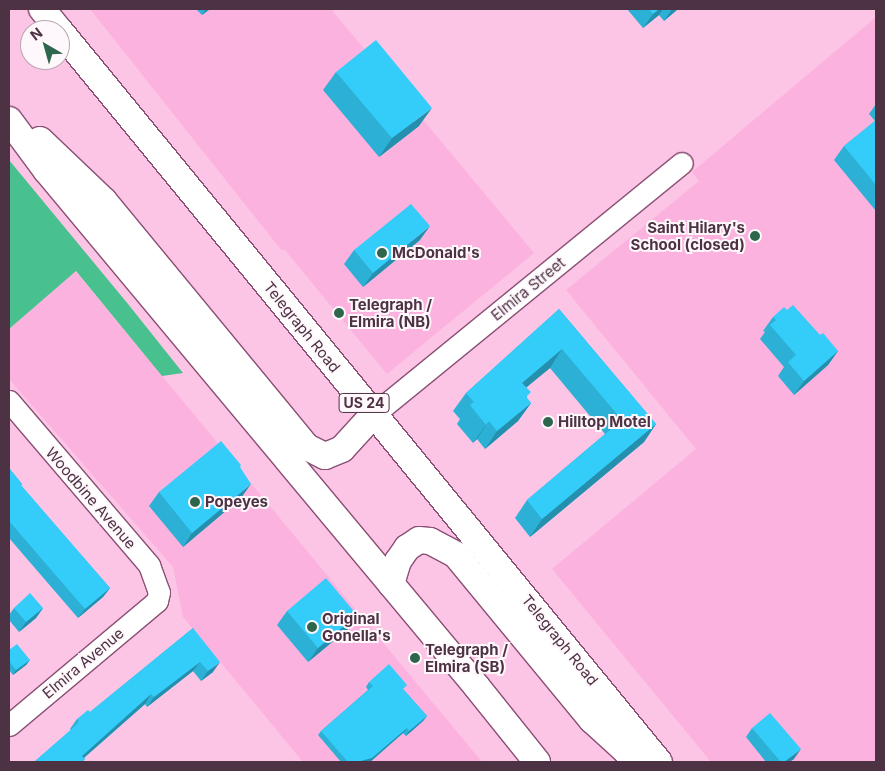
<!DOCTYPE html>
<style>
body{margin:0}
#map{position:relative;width:885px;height:771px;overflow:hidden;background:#fcc5e5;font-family:Inter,sans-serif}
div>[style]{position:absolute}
.built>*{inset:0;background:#fcb2df}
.green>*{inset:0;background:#48c18f}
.roads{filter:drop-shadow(1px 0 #8a5074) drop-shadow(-1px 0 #8a5074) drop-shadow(0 1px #8a5074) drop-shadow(0 -1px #8a5074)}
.minor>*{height:21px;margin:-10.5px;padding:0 10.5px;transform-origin:10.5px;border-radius:10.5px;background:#fff}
.major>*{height:26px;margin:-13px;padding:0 13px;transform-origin:13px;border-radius:13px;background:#fff}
.wall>*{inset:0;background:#2db0d6}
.shaded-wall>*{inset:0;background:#2490ae}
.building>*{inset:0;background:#34cdf9}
.dots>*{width:14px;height:14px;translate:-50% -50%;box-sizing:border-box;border:2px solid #fef7fb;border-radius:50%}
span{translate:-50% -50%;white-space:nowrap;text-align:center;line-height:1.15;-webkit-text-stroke:4px #fef7fb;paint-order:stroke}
.shield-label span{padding:1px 4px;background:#fef7fb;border:1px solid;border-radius:4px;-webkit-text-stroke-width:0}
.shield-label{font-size:14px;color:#4d3243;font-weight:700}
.poi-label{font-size:15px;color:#4d3243;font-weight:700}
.right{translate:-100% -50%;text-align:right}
.left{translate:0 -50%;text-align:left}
.street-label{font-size:15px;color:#4d3243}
.frame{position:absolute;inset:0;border:10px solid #4d3243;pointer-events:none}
.north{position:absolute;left:20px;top:20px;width:50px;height:50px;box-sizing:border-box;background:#fef7fb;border:1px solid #b7a8b1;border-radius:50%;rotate:322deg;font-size:14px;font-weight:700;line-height:20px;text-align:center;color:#4d3243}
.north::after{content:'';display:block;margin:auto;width:18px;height:22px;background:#2e664d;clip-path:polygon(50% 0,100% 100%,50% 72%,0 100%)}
</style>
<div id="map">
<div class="built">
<div style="clip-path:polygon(90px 9px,331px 9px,534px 253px,387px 374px,284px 249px,282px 251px)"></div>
<div style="clip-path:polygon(876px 17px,876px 762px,711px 762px,552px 569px,696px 449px,566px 290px,699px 181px,692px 172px)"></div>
<div style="clip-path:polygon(75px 271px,482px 762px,303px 762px,183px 617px,173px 567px,9px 379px,9px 329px)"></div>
</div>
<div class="green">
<div style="clip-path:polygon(9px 160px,128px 304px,183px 373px,162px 376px,76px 271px,9px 329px)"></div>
</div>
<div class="roads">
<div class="minor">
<div style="left:9px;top:401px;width:216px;rotate:49.5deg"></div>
<div style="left:149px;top:565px;width:29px;rotate:70deg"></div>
<div style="left:159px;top:592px;width:9px;rotate:103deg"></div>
<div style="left:157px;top:601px;width:193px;rotate:140deg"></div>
<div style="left:374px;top:414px;width:397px;rotate:-39.2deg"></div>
</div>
<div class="major">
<div style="left:42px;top:9px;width:27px;rotate:51deg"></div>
<div style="left:60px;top:31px;width:945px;rotate:50.67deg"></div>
<div style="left:9px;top:120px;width:62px;rotate:53.5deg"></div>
<div style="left:46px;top:170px;width:673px;rotate:50.18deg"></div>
<div style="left:477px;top:687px;width:96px;rotate:51.3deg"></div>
<div style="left:40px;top:140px;width:88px;rotate:43.6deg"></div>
<div style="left:104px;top:201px;width:319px;rotate:50.5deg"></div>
<div style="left:307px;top:447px;width:20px;rotate:27deg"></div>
<div style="left:325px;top:456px;width:18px;rotate:-22deg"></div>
<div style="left:342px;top:449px;width:47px;rotate:-47.6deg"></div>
<div style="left:391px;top:584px;width:24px;rotate:-73deg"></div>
<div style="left:398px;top:561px;width:16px;rotate:-55deg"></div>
<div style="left:407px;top:548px;width:14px;rotate:-34deg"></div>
<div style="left:419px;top:540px;width:11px;rotate:5deg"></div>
<div style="left:430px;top:541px;width:30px;rotate:28deg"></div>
<div style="left:456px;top:555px;width:214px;rotate:50.5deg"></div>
<div style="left:592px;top:720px;width:46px;rotate:42.4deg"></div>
<div style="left:626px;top:751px;width:26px;rotate:7deg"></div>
</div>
</div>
<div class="wall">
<div style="clip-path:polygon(196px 9px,210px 9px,202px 15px)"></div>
<div style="clip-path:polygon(627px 9px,678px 9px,664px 21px,659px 15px,643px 28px)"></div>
<div style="clip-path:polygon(336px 72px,419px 126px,379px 157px,323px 90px)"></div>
<div style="clip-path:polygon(876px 104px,876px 211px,834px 160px,844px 146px,875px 121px,869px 114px)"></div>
<div style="clip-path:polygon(420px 240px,363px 287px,344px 264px,354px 250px)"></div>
<div style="clip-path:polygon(559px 309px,656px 424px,644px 442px,530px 537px,515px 518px,527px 500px,605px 434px,550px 368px,526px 387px,527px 398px,531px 403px,518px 421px,485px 449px,477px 439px,473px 443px,457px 424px,460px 419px,453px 411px,466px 393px)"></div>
<div style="clip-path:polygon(787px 310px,820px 335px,838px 351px,828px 365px,794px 395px,778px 376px,784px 367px,760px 339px,765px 332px,763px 331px,773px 317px)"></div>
<div style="clip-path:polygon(240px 467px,241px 498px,183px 547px,149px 506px,159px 492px)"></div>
<div style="clip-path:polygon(9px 468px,22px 484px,21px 486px,110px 588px,103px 597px,78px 618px,9px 538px)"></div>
<div style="clip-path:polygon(14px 608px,43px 608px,36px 618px,19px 632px,9px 620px,9px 615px)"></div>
<div style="clip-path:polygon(287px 611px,348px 629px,308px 662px,277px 625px)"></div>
<div style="clip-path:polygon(193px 628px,213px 672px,201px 681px,193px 671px,147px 707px,145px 704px,84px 758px,85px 759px,82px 762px,34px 762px,71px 730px,70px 729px,77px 719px,90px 712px)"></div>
<div style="clip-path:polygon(9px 650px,30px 660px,26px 665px,13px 675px,9px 670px)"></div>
<div style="clip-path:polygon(369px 682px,404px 690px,427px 716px,423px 721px,406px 736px,403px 733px,370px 762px,341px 762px,318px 735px,321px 731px,368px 690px,366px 687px)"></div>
<div style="clip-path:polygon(752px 728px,794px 759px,789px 762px,766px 762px,746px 737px)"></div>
</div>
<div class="shaded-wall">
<div style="clip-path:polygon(206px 9px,210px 9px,202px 15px)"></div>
<div style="clip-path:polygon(659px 9px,663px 9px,659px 15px,643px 28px,653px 14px)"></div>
<div style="clip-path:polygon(672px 9px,678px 9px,664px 21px)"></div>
<div style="clip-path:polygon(432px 108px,419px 126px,379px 157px,392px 138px)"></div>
<div style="clip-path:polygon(430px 226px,420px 240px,363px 287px,373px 273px)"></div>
<div style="clip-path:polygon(562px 349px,550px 368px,510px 401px,522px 383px)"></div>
<div style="clip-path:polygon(838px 351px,828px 365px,794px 395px,804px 381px)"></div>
<div style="clip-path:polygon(531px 403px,518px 421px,485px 449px,497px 431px)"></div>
<div style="clip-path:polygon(489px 421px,477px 439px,473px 443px,486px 425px)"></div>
<div style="clip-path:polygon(656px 424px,644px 442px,530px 537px,542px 519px)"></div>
<div style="clip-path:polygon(251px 484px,241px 498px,183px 547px,192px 533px)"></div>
<div style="clip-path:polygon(110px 588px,103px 597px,78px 618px,85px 609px)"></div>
<div style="clip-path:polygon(43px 608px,36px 618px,19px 632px,26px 622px)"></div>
<div style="clip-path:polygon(357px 615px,348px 629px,308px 662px,318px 648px)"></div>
<div style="clip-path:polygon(30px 660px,26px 665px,13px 675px,16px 670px)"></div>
<div style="clip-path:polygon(200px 662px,193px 671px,147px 707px,154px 697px)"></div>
<div style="clip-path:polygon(220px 662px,213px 672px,201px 681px,208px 671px)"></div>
<div style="clip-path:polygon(151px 694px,145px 704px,79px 762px,82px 756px)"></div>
<div style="clip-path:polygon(427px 716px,423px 721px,406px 736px,409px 731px)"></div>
<div style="clip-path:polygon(407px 728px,403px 733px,370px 762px,357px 762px)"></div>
<div style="clip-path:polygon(801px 749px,794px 759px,789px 762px,784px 762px)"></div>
</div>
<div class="building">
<div style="clip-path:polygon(649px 9px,659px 9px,653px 14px)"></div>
<div style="clip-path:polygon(376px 40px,432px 108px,392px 138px,336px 72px)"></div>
<div style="clip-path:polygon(876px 120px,876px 185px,844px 146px)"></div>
<div style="clip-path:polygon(411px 204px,430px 226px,373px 273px,354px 250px)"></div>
<div style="clip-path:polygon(793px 305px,820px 335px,823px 333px,838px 351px,804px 381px,788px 362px,796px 355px,770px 325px,776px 320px,773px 317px,784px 307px,787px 310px)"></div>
<div style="clip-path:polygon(559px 309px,656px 424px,542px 519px,527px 500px,622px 420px,562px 349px,522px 383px,531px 392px,526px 397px,531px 403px,497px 431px,489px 421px,486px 425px,470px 405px,474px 402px,466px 393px)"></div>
<div style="clip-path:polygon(221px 441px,241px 465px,240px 467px,251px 484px,192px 533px,159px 492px)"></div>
<div style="clip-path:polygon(9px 468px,22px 484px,21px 485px,110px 588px,85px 609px,9px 521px)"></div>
<div style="clip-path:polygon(326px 578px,357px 615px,318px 648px,287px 611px)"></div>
<div style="clip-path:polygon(30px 593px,43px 608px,26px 622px,14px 608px)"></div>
<div style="clip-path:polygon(193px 628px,220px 662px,208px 671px,200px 662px,154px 697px,151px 694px,82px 756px,85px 759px,81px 762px,34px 762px,75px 726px,79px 721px,77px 719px,88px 710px,90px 712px)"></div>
<div style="clip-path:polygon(17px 644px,30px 660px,16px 670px,9px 661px,9px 650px)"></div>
<div style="clip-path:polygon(389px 664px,407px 685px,403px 689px,427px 716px,409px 731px,407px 728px,372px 758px,357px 762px,348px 762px,321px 731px,373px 686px,369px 682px)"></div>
<div style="clip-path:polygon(770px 713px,801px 749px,784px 762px,781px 762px,752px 728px)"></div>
</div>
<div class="dots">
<div style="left:755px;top:236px;background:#2e664d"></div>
<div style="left:382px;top:253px;background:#2e664d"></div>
<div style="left:339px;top:313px;background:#2e664d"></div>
<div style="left:548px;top:422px;background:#2e664d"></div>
<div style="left:195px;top:502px;background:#2e664d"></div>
<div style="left:312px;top:627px;background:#2e664d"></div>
<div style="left:415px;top:658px;background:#2e664d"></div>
</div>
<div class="shield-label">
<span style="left:364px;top:403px">US 24</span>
</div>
<div class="poi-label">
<span class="right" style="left:745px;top:236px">Saint Hilary's<br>School (closed)</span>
<span class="left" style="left:392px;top:253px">McDonald's</span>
<span class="left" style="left:349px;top:313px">Telegraph /<br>Elmira (NB)</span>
<span class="left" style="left:558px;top:422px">Hilltop Motel</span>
<span class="left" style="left:205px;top:502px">Popeyes</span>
<span class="left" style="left:322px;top:627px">Original<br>Gonella's</span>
<span class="left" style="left:425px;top:658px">Telegraph /<br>Elmira (SB)</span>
</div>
<div class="street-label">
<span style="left:528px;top:289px;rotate:-39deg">Elmira Street</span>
<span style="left:302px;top:327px;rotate:51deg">Telegraph Road</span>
<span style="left:91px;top:498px;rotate:49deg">Woodbine Avenue</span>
<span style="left:560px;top:640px;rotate:51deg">Telegraph Road</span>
<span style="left:83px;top:663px;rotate:-40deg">Elmira Avenue</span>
</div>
<div class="frame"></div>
<div class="north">N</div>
</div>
